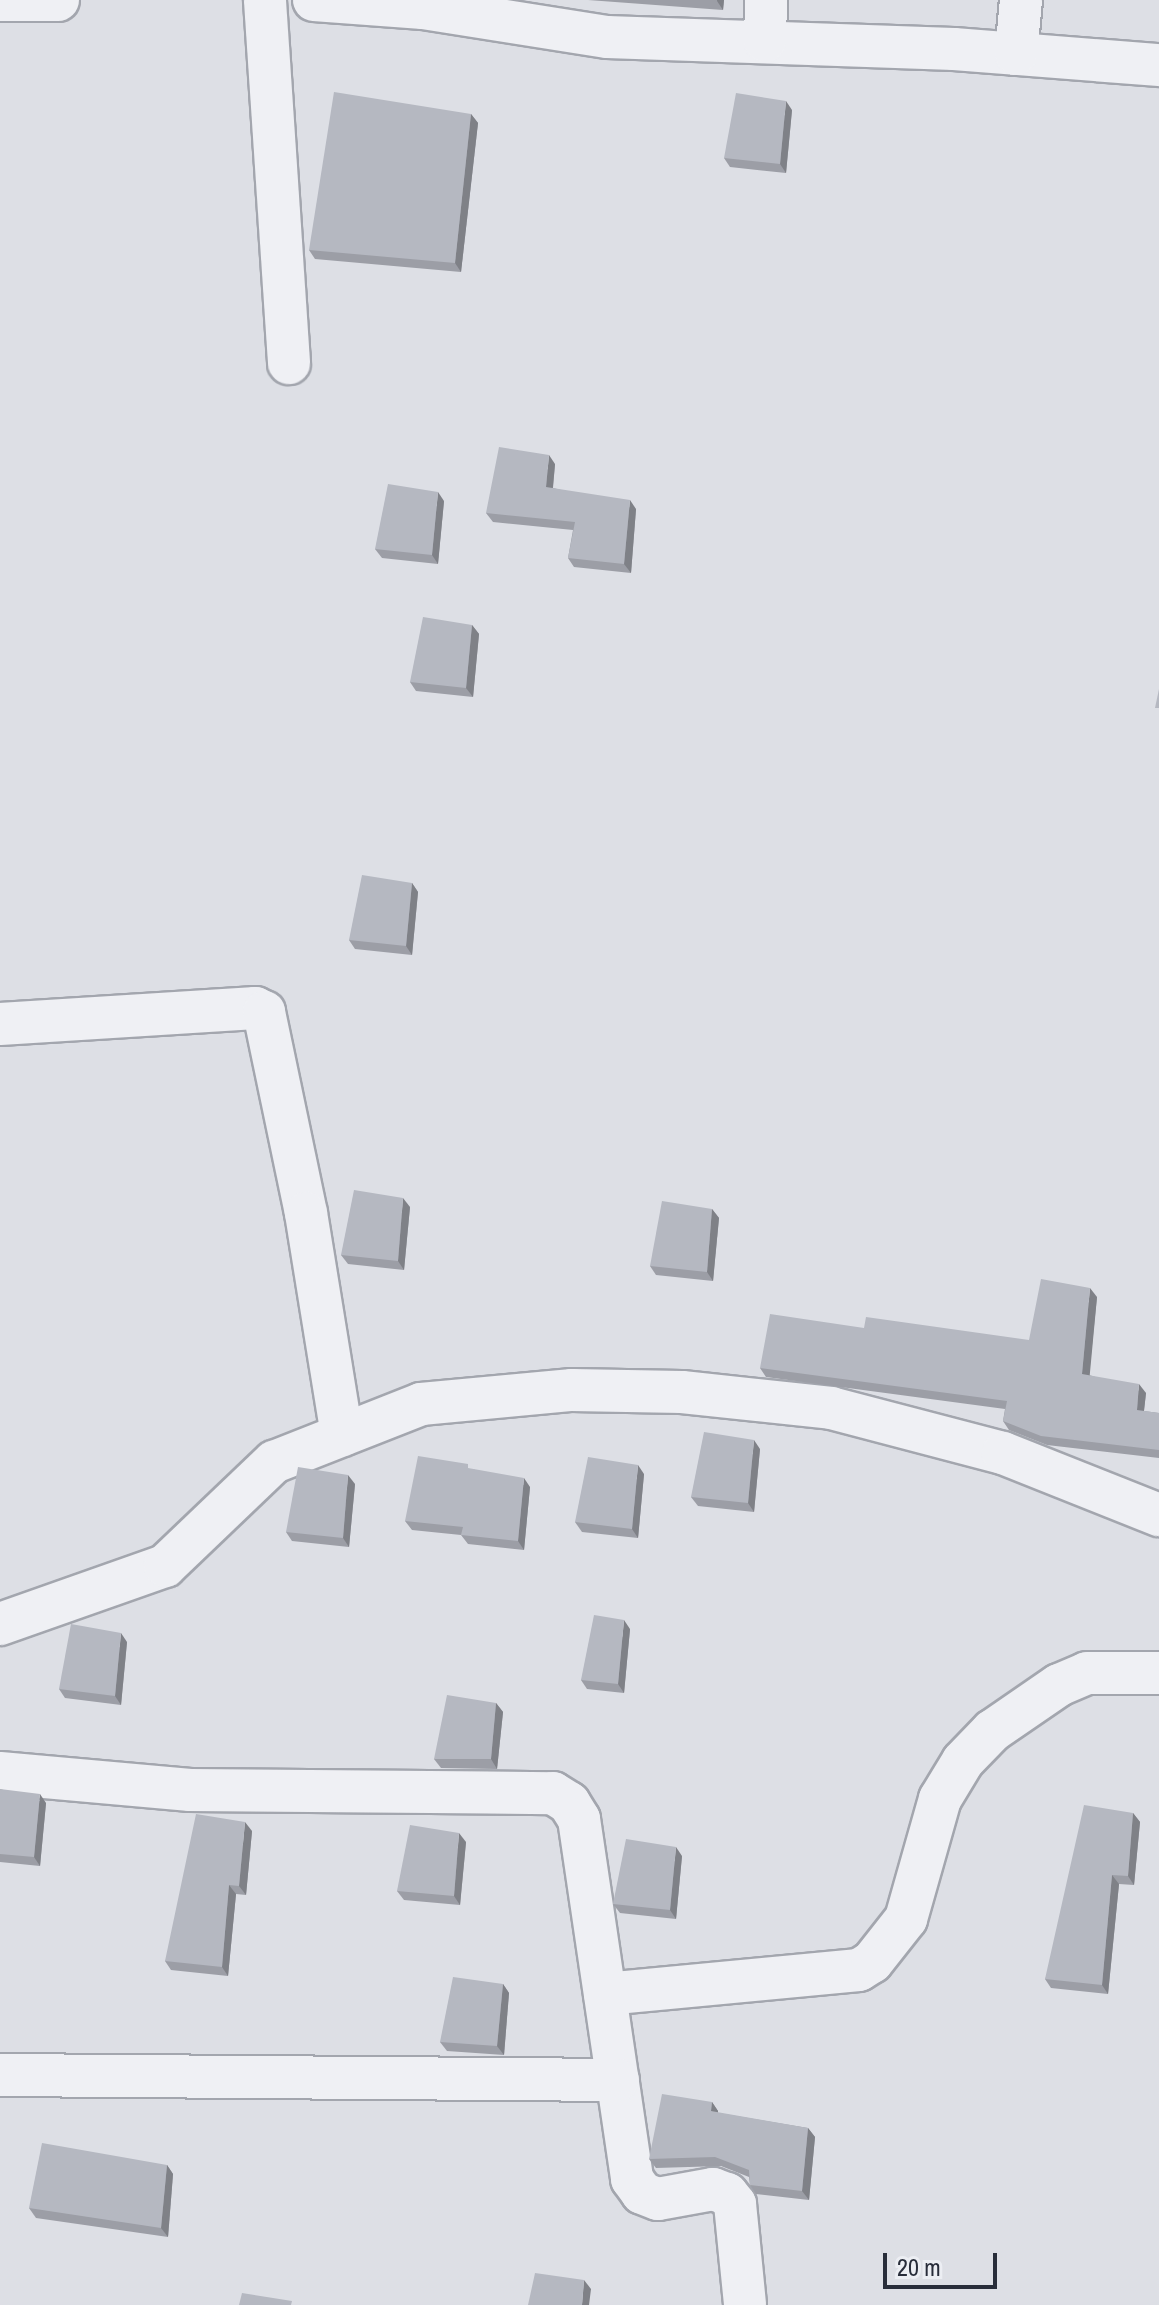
<!DOCTYPE html>
<style>
body{margin:0}
#map{position:relative;width:1159px;height:2305px;overflow:hidden;background:#dddfe5;font-family:"Archivo Narrow",sans-serif}
div>[style]{position:absolute}
.roads{filter:drop-shadow(2px 0 #a3a6ae) drop-shadow(-2px 0 #a3a6ae) drop-shadow(0 2px #a3a6ae) drop-shadow(0 -2px #a3a6ae)}
.minor>*{height:42px;margin:-21px;padding:0 21px;transform-origin:21px;border-radius:21px;background:#eff0f4}
.wall>*{inset:0;background:#9c9ea6}
.shaded-wall>*{inset:0;background:#7f8187}
.building>*{inset:0;background:#b5b8c1}
span{translate:-50% -50%;white-space:nowrap;text-align:center;line-height:1.15;-webkit-text-stroke:6px #eceef3;paint-order:stroke}
.scale{position:absolute;left:883px;top:2253px;width:114px;height:36px;box-sizing:border-box;border:4px solid #282d3a;border-top:0;padding-left:10px;font-size:24px;line-height:28px;white-space:nowrap;color:#282d3a;-webkit-text-stroke:6px #eceef3;paint-order:stroke}
</style>
<div id="map">
<div class="roads">
<div class="minor">
<div style="left:0;top:0;width:58px"></div>
<div style="left:314px;top:0;width:109px;rotate:4.2deg"></div>
<div style="left:423px;top:8px;width:186px;rotate:9deg"></div>
<div style="left:607px;top:37px;width:347px;rotate:2deg"></div>
<div style="left:954px;top:49px;width:206px;rotate:4.5deg"></div>
<div style="left:265px;top:1px;width:363px;rotate:86.2deg"></div>
<div style="left:765px;top:41px;width:41px;rotate:-88.6deg"></div>
<div style="left:1016px;top:54px;width:54px;rotate:-84.7deg"></div>
<div style="left:0;top:1024px;width:256px;rotate:-3.6deg"></div>
<div style="left:255px;top:1008px;width:10px;rotate:24deg"></div>
<div style="left:264px;top:1012px;width:205px;rotate:78.2deg"></div>
<div style="left:306px;top:1213px;width:225px;rotate:80.8deg"></div>
<div style="left:0;top:1624px;width:175px;rotate:-19.4deg"></div>
<div style="left:165px;top:1566px;width:151px;rotate:-43.7deg"></div>
<div style="left:274px;top:1462px;width:158px;rotate:-21.5deg"></div>
<div style="left:421px;top:1404px;width:152px;rotate:-5.3deg"></div>
<div style="left:572px;top:1390px;width:110px;rotate:1deg"></div>
<div style="left:682px;top:1392px;width:150px;rotate:6.1deg"></div>
<div style="left:831px;top:1408px;width:178px;rotate:14.7deg"></div>
<div style="left:1003px;top:1453px;width:168px;rotate:21.7deg"></div>
<div style="left:0;top:1773px;width:191px;rotate:5.1deg"></div>
<div style="left:190px;top:1790px;width:363px;rotate:0.5deg"></div>
<div style="left:553px;top:1793px;width:19px;rotate:32deg"></div>
<div style="left:569px;top:1803px;width:19px;rotate:58deg"></div>
<div style="left:579px;top:1819px;width:364px;rotate:81.6deg"></div>
<div style="left:632px;top:2179px;width:17px;rotate:54deg"></div>
<div style="left:642px;top:2193px;width:17px;rotate:21deg"></div>
<div style="left:658px;top:2199px;width:56px;rotate:-10.3deg"></div>
<div style="left:713px;top:2189px;width:15px;rotate:20deg"></div>
<div style="left:727px;top:2194px;width:13px;rotate:51deg"></div>
<div style="left:735px;top:2204px;width:101px;rotate:84.3deg"></div>
<div style="left:605px;top:1994px;width:255px;rotate:-5.4deg"></div>
<div style="left:859px;top:1970px;width:15px;rotate:-32deg"></div>
<div style="left:872px;top:1962px;width:55px;rotate:-51.7deg"></div>
<div style="left:906px;top:1919px;width:125px;rotate:-74.2deg"></div>
<div style="left:940px;top:1799px;width:44px;rotate:-58.8deg"></div>
<div style="left:963px;top:1761px;width:42px;rotate:-46deg"></div>
<div style="left:992px;top:1731px;width:81px;rotate:-34.5deg"></div>
<div style="left:1059px;top:1685px;width:30px;rotate:-23deg"></div>
<div style="left:1087px;top:1673px;width:72px"></div>
<div style="left:0;top:2075px;width:618px;rotate:0.46deg"></div>
</div>
</div>
<div class="wall">
<div style="clip-path:polygon(588px 0,724px 0,723px 10px)"></div>
<div style="clip-path:polygon(792px 110px,786px 173px,730px 167px,724px 158px)"></div>
<div style="clip-path:polygon(471px 114px,478px 123px,461px 272px,315px 259px,309px 250px)"></div>
<div style="clip-path:polygon(555px 464px,553px 488px,636px 509px,631px 573px,574px 567px,568px 558px,573px 530px,493px 522px,486px 513px)"></div>
<div style="clip-path:polygon(444px 501px,438px 564px,382px 558px,375px 549px)"></div>
<div style="clip-path:polygon(472px 625px,479px 634px,473px 697px,416px 691px,410px 682px)"></div>
<div style="clip-path:polygon(412px 883px,418px 892px,412px 955px,355px 949px,349px 940px)"></div>
<div style="clip-path:polygon(410px 1207px,404px 1270px,348px 1264px,341px 1255px)"></div>
<div style="clip-path:polygon(712px 1209px,719px 1218px,713px 1281px,656px 1275px,650px 1266px)"></div>
<div style="clip-path:polygon(1097px 1297px,1089px 1375px,1146px 1393px,1144px 1411px,1159px 1413px,1159px 1458px,1047px 1445px,1009px 1430px,1003px 1421px,1005px 1409px,766px 1377px,760px 1368px,1029px 1340px)"></div>
<div style="clip-path:polygon(760px 1449px,754px 1512px,698px 1506px,691px 1497px)"></div>
<div style="clip-path:polygon(472px 1469px,530px 1487px,524px 1550px,468px 1544px,461px 1535px,412px 1530px,405px 1521px)"></div>
<div style="clip-path:polygon(644px 1474px,638px 1538px,582px 1532px,575px 1522px)"></div>
<div style="clip-path:polygon(355px 1484px,349px 1547px,292px 1541px,286px 1532px)"></div>
<div style="clip-path:polygon(630px 1629px,624px 1693px,587px 1689px,581px 1680px)"></div>
<div style="clip-path:polygon(127px 1642px,121px 1705px,65px 1698px,59px 1689px)"></div>
<div style="clip-path:polygon(496px 1703px,503px 1712px,497px 1769px,441px 1768px,434px 1759px)"></div>
<div style="clip-path:polygon(0 1789px,46px 1803px,40px 1866px,0 1862px)"></div>
<div style="clip-path:polygon(1133px 1813px,1140px 1822px,1134px 1885px,1119px 1884px,1108px 1994px,1051px 1988px,1045px 1979px)"></div>
<div style="clip-path:polygon(252px 1831px,246px 1895px,236px 1894px,228px 1976px,171px 1970px,165px 1961px)"></div>
<div style="clip-path:polygon(466px 1842px,460px 1905px,404px 1900px,397px 1891px)"></div>
<div style="clip-path:polygon(682px 1856px,676px 1919px,620px 1913px,613px 1904px)"></div>
<div style="clip-path:polygon(503px 1984px,509px 1993px,504px 2055px,447px 2051px,440px 2042px)"></div>
<div style="clip-path:polygon(712px 2102px,718px 2111px,718px 2113px,808px 2128px,815px 2137px,809px 2200px,756px 2194px,750px 2185px,749px 2177px,721px 2166px,656px 2168px,649px 2159px)"></div>
<div style="clip-path:polygon(167px 2165px,173px 2174px,168px 2237px,36px 2218px,29px 2208px)"></div>
</div>
<div class="shaded-wall">
<div style="clip-path:polygon(717px 0,724px 0,723px 10px,717px 1px)"></div>
<div style="clip-path:polygon(786px 101px,792px 110px,786px 173px,780px 164px)"></div>
<div style="clip-path:polygon(471px 114px,478px 123px,461px 272px,455px 263px)"></div>
<div style="clip-path:polygon(549px 455px,555px 464px,552px 496px,546px 487px)"></div>
<div style="clip-path:polygon(438px 492px,444px 501px,438px 564px,432px 555px)"></div>
<div style="clip-path:polygon(630px 500px,636px 509px,631px 573px,624px 564px)"></div>
<div style="clip-path:polygon(472px 625px,479px 634px,473px 697px,466px 688px)"></div>
<div style="clip-path:polygon(412px 883px,418px 892px,412px 955px,406px 946px)"></div>
<div style="clip-path:polygon(403px 1198px,410px 1207px,404px 1270px,398px 1261px)"></div>
<div style="clip-path:polygon(712px 1209px,719px 1218px,713px 1281px,707px 1272px)"></div>
<div style="clip-path:polygon(1090px 1288px,1097px 1297px,1089px 1383px,1082px 1374px)"></div>
<div style="clip-path:polygon(1139px 1384px,1146px 1393px,1143px 1419px,1137px 1410px)"></div>
<div style="clip-path:polygon(754px 1440px,760px 1449px,754px 1512px,748px 1503px)"></div>
<div style="clip-path:polygon(638px 1465px,644px 1474px,638px 1538px,632px 1529px)"></div>
<div style="clip-path:polygon(348px 1475px,355px 1484px,349px 1547px,343px 1538px)"></div>
<div style="clip-path:polygon(524px 1478px,530px 1487px,524px 1550px,518px 1541px)"></div>
<div style="clip-path:polygon(624px 1620px,630px 1629px,624px 1693px,618px 1684px)"></div>
<div style="clip-path:polygon(121px 1633px,127px 1642px,121px 1705px,115px 1696px)"></div>
<div style="clip-path:polygon(496px 1703px,503px 1712px,497px 1769px,491px 1759px)"></div>
<div style="clip-path:polygon(40px 1794px,46px 1803px,40px 1866px,34px 1857px)"></div>
<div style="clip-path:polygon(1133px 1813px,1140px 1822px,1134px 1885px,1128px 1876px)"></div>
<div style="clip-path:polygon(245px 1822px,252px 1831px,246px 1895px,239px 1886px)"></div>
<div style="clip-path:polygon(459px 1833px,466px 1842px,460px 1905px,454px 1896px)"></div>
<div style="clip-path:polygon(676px 1847px,682px 1856px,676px 1919px,670px 1910px)"></div>
<div style="clip-path:polygon(1112px 1875px,1119px 1884px,1108px 1994px,1102px 1985px)"></div>
<div style="clip-path:polygon(229px 1885px,236px 1894px,228px 1976px,222px 1967px)"></div>
<div style="clip-path:polygon(503px 1984px,509px 1993px,504px 2055px,497px 2046px)"></div>
<div style="clip-path:polygon(712px 2102px,718px 2111px,717px 2120px,711px 2111px)"></div>
<div style="clip-path:polygon(808px 2128px,815px 2137px,809px 2200px,802px 2191px)"></div>
<div style="clip-path:polygon(167px 2165px,173px 2174px,168px 2237px,161px 2228px)"></div>
<div style="clip-path:polygon(584px 2280px,591px 2289px,589px 2305px,582px 2305px)"></div>
</div>
<div class="building">
<div style="clip-path:polygon(334px 92px,471px 114px,455px 263px,309px 250px)"></div>
<div style="clip-path:polygon(736px 93px,786px 101px,780px 164px,724px 158px)"></div>
<div style="clip-path:polygon(499px 447px,549px 455px,546px 487px,630px 500px,624px 564px,568px 558px,575px 522px,486px 513px)"></div>
<div style="clip-path:polygon(388px 484px,438px 492px,432px 555px,375px 549px)"></div>
<div style="clip-path:polygon(423px 617px,472px 625px,466px 688px,410px 682px)"></div>
<div style="clip-path:polygon(1159px 689px,1159px 708px,1155px 708px)"></div>
<div style="clip-path:polygon(362px 875px,412px 883px,406px 946px,349px 940px)"></div>
<div style="clip-path:polygon(354px 1190px,403px 1198px,398px 1261px,341px 1255px)"></div>
<div style="clip-path:polygon(662px 1201px,712px 1209px,707px 1272px,650px 1266px)"></div>
<div style="clip-path:polygon(1041px 1279px,1090px 1288px,1082px 1374px,1139px 1384px,1137px 1410px,1159px 1413px,1159px 1450px,1041px 1436px,1003px 1421px,1007px 1401px,760px 1368px,770px 1314px,864px 1328px,866px 1317px,1029px 1340px)"></div>
<div style="clip-path:polygon(704px 1432px,754px 1440px,748px 1503px,691px 1497px)"></div>
<div style="clip-path:polygon(418px 1456px,468px 1464px,468px 1468px,524px 1478px,518px 1541px,461px 1535px,463px 1527px,405px 1521px)"></div>
<div style="clip-path:polygon(588px 1457px,638px 1465px,632px 1529px,575px 1522px)"></div>
<div style="clip-path:polygon(298px 1467px,348px 1475px,343px 1538px,286px 1532px)"></div>
<div style="clip-path:polygon(594px 1615px,624px 1620px,618px 1684px,581px 1680px)"></div>
<div style="clip-path:polygon(71px 1624px,121px 1633px,115px 1696px,59px 1689px)"></div>
<div style="clip-path:polygon(447px 1695px,496px 1703px,491px 1759px,434px 1759px)"></div>
<div style="clip-path:polygon(0 1789px,40px 1794px,34px 1857px,0 1854px)"></div>
<div style="clip-path:polygon(1084px 1805px,1133px 1813px,1128px 1876px,1112px 1875px,1102px 1985px,1045px 1979px)"></div>
<div style="clip-path:polygon(196px 1814px,245px 1822px,239px 1886px,229px 1885px,222px 1967px,165px 1961px)"></div>
<div style="clip-path:polygon(410px 1825px,459px 1833px,454px 1896px,397px 1891px)"></div>
<div style="clip-path:polygon(626px 1839px,676px 1847px,670px 1910px,613px 1904px)"></div>
<div style="clip-path:polygon(453px 1977px,503px 1984px,497px 2046px,440px 2042px)"></div>
<div style="clip-path:polygon(662px 2094px,712px 2102px,711px 2111px,808px 2128px,802px 2191px,750px 2185px,749px 2170px,715px 2157px,649px 2159px)"></div>
<div style="clip-path:polygon(42px 2143px,167px 2165px,161px 2228px,29px 2208px)"></div>
<div style="clip-path:polygon(535px 2273px,584px 2280px,582px 2305px,528px 2305px)"></div>
<div style="clip-path:polygon(242px 2293px,292px 2301px,291px 2305px,239px 2305px)"></div>
</div>
<div class="scale">20 m</div>
</div>
